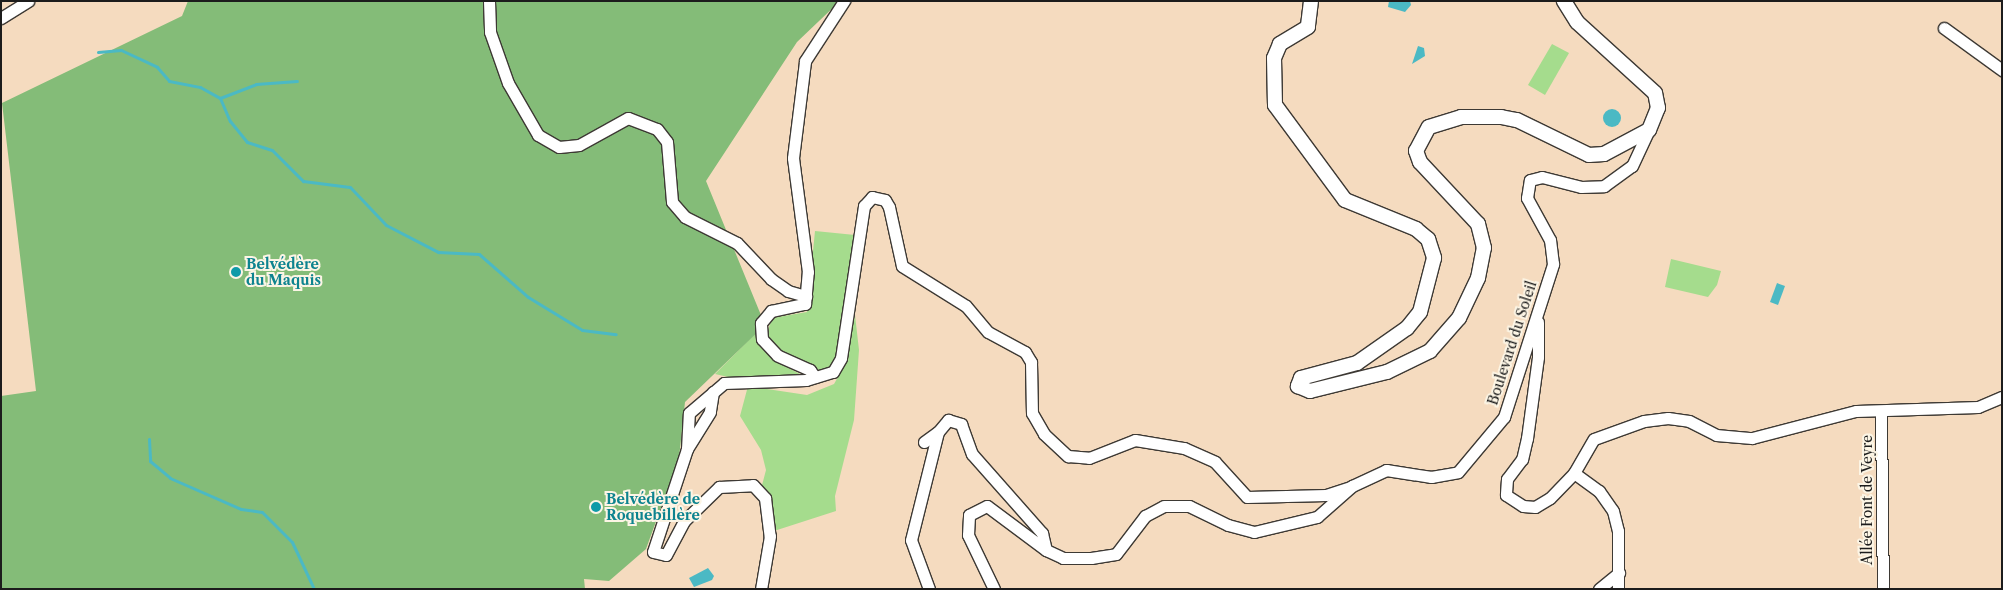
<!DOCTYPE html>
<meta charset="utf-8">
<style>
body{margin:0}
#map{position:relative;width:2003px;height:590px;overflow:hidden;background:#f5dbbf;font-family:"Libre Caslon Text",serif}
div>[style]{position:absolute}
.green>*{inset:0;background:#a5dc8d}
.forest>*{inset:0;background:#84bc78}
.water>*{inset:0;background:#4bb9c4}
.round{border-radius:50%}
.stream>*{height:3px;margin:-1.5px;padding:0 1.5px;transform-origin:1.5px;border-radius:1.5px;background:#4bb9c4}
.roads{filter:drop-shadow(1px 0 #3d3934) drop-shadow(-1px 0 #3d3934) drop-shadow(0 1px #3d3934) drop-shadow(0 -1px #3d3934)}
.minor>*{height:11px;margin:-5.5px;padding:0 5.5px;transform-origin:5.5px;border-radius:5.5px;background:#fff}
.tertiary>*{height:14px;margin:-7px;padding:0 7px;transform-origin:7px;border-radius:7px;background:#fff}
.dots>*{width:14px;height:14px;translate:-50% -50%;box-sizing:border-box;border:2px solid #fcf5e5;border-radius:50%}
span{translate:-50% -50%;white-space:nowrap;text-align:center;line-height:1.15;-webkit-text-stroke:4px #fcf5e5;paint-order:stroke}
.culture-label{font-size:14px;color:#0d838f;font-weight:700}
.left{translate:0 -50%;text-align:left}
.street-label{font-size:14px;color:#1c1c1c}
.frame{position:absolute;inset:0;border:2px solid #1c1c1c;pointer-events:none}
</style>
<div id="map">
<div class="green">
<div style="clip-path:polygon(1552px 44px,1569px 53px,1545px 95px,1528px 85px)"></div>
<div style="clip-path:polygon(815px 231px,855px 235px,836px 363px,828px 370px,818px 370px,778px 351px,766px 336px,772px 318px,807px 312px)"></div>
<div style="clip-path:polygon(1671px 259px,1721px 271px,1717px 285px,1708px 297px,1665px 287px)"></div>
<div style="clip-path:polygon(855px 315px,859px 350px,854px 420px,835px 496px,836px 511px,774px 531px,769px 499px,761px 489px,766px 470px,761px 450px,740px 416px,748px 386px,807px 395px,834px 384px,846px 363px)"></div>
<div style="clip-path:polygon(756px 333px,773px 360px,802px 375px,737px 379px,715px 374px)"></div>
</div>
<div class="forest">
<div style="clip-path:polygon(188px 1px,840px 1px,797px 42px,706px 181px,765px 325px,685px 402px,679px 458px,646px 549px,609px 581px,584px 579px,585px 589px,1px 589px,1px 396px,36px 391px,2px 103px,182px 16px)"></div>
</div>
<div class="water">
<div style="clip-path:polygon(1389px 1px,1410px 1px,1411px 5px,1405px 12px,1388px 7px)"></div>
<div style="clip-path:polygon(1418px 46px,1424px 48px,1425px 56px,1412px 64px)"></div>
<div class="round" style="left:1603px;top:109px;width:18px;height:18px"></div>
<div style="clip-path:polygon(1777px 283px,1785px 286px,1778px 305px,1770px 302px)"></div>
<div style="clip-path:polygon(708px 568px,714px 576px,712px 580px,694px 587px,689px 578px)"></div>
</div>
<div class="stream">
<div style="left:98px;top:52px;width:23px;rotate:-5deg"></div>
<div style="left:121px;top:50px;width:40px;rotate:25deg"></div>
<div style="left:157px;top:67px;width:18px;rotate:49deg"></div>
<div style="left:169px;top:81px;width:32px;rotate:11deg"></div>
<div style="left:200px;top:87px;width:23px;rotate:29deg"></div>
<div style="left:220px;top:98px;width:25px;rotate:67deg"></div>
<div style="left:230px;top:121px;width:27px;rotate:51deg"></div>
<div style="left:247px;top:142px;width:26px;rotate:18deg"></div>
<div style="left:272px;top:150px;width:44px;rotate:45deg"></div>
<div style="left:303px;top:181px;width:47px;rotate:7.3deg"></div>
<div style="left:350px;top:187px;width:52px;rotate:46.5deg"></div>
<div style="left:386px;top:225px;width:59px;rotate:27.4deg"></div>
<div style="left:438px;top:252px;width:41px;rotate:2.8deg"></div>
<div style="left:479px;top:254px;width:65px;rotate:41.3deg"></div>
<div style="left:528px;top:297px;width:63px;rotate:31.4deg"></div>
<div style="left:582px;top:330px;width:34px;rotate:7deg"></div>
<div style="left:220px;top:98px;width:39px;rotate:-21deg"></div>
<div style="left:256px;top:84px;width:41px;rotate:-4.2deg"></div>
<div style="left:149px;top:439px;width:22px;rotate:87deg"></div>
<div style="left:150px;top:461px;width:26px;rotate:40deg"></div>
<div style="left:170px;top:478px;width:77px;rotate:23.6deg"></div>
<div style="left:241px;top:509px;width:21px;rotate:8deg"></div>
<div style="left:262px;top:512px;width:42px;rotate:45deg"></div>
<div style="left:292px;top:542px;width:52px;rotate:64.9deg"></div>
</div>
<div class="roads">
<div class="minor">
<div style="left:489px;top:1px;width:31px;rotate:88deg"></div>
<div style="left:490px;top:32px;width:54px;rotate:70.6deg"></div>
<div style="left:508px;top:83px;width:60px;rotate:60deg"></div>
<div style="left:538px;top:135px;width:24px;rotate:30deg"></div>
<div style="left:559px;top:147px;width:20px;rotate:-6deg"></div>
<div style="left:579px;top:145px;width:56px;rotate:-28.9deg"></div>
<div style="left:628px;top:118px;width:31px;rotate:21deg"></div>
<div style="left:657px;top:129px;width:16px;rotate:52deg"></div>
<div style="left:667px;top:142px;width:60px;rotate:85.2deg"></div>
<div style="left:672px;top:202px;width:20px;rotate:49deg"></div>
<div style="left:685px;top:217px;width:58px;rotate:26.6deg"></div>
<div style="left:737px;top:243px;width:50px;rotate:46.6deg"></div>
<div style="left:771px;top:279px;width:21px;rotate:35deg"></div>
<div style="left:788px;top:291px;width:19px;rotate:16deg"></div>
<div style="left:1px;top:18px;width:32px;rotate:-32deg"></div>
<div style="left:1944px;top:28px;width:72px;rotate:35.9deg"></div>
<div style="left:1538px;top:322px;width:35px;rotate:90deg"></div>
<div style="left:1538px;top:357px;width:82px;rotate:97.7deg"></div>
<div style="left:1527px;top:438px;width:22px;rotate:103deg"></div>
<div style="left:1522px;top:459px;width:25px;rotate:127deg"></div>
<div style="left:1507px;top:479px;width:16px;rotate:94deg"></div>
<div style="left:1506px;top:495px;width:20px;rotate:33deg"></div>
<div style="left:1523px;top:506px;width:12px;rotate:5deg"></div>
<div style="left:1535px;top:507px;width:17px;rotate:-31deg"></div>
<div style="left:1550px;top:498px;width:35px;rotate:-46deg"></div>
<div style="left:1574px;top:473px;width:39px;rotate:-60deg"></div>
<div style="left:1594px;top:439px;width:53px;rotate:-19.8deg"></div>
<div style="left:1644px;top:421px;width:24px;rotate:-7deg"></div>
<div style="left:1668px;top:418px;width:21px;rotate:8deg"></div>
<div style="left:1689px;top:421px;width:30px;rotate:27deg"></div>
<div style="left:1716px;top:435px;width:36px;rotate:5deg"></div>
<div style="left:1752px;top:438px;width:107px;rotate:-14.6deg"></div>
<div style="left:1856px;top:411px;width:122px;rotate:-1.9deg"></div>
<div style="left:1978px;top:407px;width:26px;rotate:-23deg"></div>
<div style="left:815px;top:377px;width:9px;rotate:-126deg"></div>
<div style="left:810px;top:370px;width:36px;rotate:-156deg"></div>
<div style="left:777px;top:355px;width:22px;rotate:-133deg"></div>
<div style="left:762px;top:339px;width:16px;rotate:-94deg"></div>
<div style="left:761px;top:323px;width:16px;rotate:-50deg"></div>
<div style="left:771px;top:311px;width:35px;rotate:-12deg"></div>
<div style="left:805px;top:304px;width:32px;rotate:-85deg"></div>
<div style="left:808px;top:272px;width:115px;rotate:-97.5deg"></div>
<div style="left:793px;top:158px;width:98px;rotate:-82.9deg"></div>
<div style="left:805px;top:61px;width:72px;rotate:-57deg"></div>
<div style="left:713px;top:392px;width:20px;rotate:99deg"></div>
<div style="left:710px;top:412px;width:44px;rotate:121.9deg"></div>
<div style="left:687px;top:449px;width:108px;rotate:108.3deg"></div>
<div style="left:653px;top:552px;width:13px;rotate:13deg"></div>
<div style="left:666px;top:555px;width:38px;rotate:-62deg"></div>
<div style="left:684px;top:521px;width:49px;rotate:-44.2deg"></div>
<div style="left:719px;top:487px;width:34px;rotate:-3deg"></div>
<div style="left:753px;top:485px;width:18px;rotate:47deg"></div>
<div style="left:765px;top:498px;width:38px;rotate:83deg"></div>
<div style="left:770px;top:536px;width:54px;rotate:99.6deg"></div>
<div style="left:1881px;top:411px;width:178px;rotate:89.4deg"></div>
<div style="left:924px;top:442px;width:17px;rotate:-36deg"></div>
<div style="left:687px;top:449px;width:36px;rotate:-87deg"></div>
<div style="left:689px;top:413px;width:46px;rotate:-40.6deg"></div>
<div style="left:724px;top:383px;width:82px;rotate:-2.1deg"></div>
<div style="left:806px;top:380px;width:28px;rotate:-17deg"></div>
<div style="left:833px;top:372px;width:16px;rotate:-60deg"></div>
<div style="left:841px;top:358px;width:154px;rotate:-81.4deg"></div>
<div style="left:864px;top:206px;width:12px;rotate:-48deg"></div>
<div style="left:872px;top:197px;width:13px;rotate:13deg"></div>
<div style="left:885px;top:200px;width:8px;rotate:60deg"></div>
<div style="left:889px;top:207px;width:60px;rotate:77.6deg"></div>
<div style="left:902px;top:266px;width:75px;rotate:32deg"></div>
<div style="left:966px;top:306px;width:34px;rotate:50deg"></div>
<div style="left:988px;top:332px;width:42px;rotate:28.4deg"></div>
<div style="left:1025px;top:352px;width:12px;rotate:59deg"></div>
<div style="left:1031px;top:362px;width:51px;rotate:88.9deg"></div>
<div style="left:1032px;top:413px;width:24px;rotate:60deg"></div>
<div style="left:1044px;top:434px;width:33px;rotate:43deg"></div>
<div style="left:1068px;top:456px;width:21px;rotate:5deg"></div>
<div style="left:1089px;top:458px;width:49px;rotate:-21.4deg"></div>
<div style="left:1135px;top:440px;width:50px;rotate:9.3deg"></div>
<div style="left:1184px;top:448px;width:34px;rotate:24deg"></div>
<div style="left:1215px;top:462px;width:47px;rotate:47.6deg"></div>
<div style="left:1247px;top:497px;width:79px;rotate:-1.5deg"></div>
<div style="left:1326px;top:495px;width:25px;rotate:-18deg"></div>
<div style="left:1574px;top:473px;width:31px;rotate:36deg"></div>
<div style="left:1599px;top:491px;width:24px;rotate:55deg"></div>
<div style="left:1613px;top:511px;width:21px;rotate:76deg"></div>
<div style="left:1618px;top:531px;width:58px;rotate:90deg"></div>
<div style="left:929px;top:589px;width:52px;rotate:-110.2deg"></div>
<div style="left:911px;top:540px;width:111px;rotate:-76deg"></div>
<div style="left:938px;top:432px;width:16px;rotate:-50deg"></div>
<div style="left:948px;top:420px;width:14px;rotate:17deg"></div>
<div style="left:961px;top:424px;width:32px;rotate:70deg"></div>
<div style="left:972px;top:454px;width:106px;rotate:48.5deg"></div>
<div style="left:1042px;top:533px;width:17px;rotate:77deg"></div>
<div style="left:994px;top:589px;width:60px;rotate:-115.7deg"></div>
<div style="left:968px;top:535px;width:20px;rotate:-87deg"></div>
<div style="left:969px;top:515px;width:20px;rotate:-27deg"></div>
<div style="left:987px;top:506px;width:74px;rotate:36.7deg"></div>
<div style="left:1046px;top:550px;width:19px;rotate:25deg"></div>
<div style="left:1063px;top:558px;width:28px"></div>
<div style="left:1091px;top:558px;width:25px;rotate:-9deg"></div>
<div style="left:1116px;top:554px;width:48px;rotate:-52.7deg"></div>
<div style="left:1145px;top:516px;width:21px;rotate:-28deg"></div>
<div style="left:1164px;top:506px;width:25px"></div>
<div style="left:1189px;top:506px;width:43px;rotate:26deg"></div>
<div style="left:1228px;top:525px;width:27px;rotate:15deg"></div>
<div style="left:1254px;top:532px;width:65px;rotate:-13.4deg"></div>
<div style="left:1317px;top:517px;width:47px;rotate:-41.5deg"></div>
<div style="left:1352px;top:486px;width:38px;rotate:-25deg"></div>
<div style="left:1386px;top:470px;width:46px;rotate:8.8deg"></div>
<div style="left:1431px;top:477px;width:27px;rotate:-10deg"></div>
<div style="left:1458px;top:472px;width:72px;rotate:-50.1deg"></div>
<div style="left:1504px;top:417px;width:161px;rotate:-72.2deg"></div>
<div style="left:1553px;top:264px;width:24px;rotate:-97deg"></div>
<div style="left:1550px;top:240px;width:48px;rotate:-118.7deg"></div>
<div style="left:1527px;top:198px;width:18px;rotate:-81deg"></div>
<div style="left:1530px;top:180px;width:12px;rotate:-14deg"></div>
<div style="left:1542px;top:177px;width:40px;rotate:14.4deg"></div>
<div style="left:1581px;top:187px;width:23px;rotate:-2deg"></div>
<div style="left:1604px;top:186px;width:34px;rotate:-36deg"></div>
<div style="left:1632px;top:166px;width:40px;rotate:-65deg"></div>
<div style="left:1599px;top:589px;width:26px;rotate:-39deg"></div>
</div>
<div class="tertiary">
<div style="left:1311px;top:1px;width:26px;rotate:97deg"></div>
<div style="left:1308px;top:27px;width:33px;rotate:149deg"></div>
<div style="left:1280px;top:44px;width:15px;rotate:113deg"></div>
<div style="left:1274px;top:58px;width:47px;rotate:88.8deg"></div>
<div style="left:1275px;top:105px;width:118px;rotate:53.6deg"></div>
<div style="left:1345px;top:200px;width:77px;rotate:22.2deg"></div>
<div style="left:1416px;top:229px;width:16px;rotate:40deg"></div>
<div style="left:1428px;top:239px;width:20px;rotate:72deg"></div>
<div style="left:1434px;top:258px;width:56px;rotate:104.5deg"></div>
<div style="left:1420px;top:312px;width:21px;rotate:129deg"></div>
<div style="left:1407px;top:328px;width:61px;rotate:145deg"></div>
<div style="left:1357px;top:363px;width:58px;rotate:165deg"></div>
<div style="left:1301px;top:378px;width:9px;rotate:111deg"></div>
<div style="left:1298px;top:386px;width:13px;rotate:23deg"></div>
<div style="left:1310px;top:391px;width:79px;rotate:-13.9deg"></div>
<div style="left:1387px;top:372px;width:48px;rotate:-26deg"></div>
<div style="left:1430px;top:351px;width:44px;rotate:-48.7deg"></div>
<div style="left:1459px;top:318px;width:44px;rotate:-64.6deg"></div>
<div style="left:1478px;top:278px;width:31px;rotate:-79deg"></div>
<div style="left:1484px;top:248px;width:25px;rotate:-104deg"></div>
<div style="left:1478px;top:224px;width:85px;rotate:-133.1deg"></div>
<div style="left:1420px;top:162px;width:12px;rotate:-110deg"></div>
<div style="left:1416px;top:151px;width:27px;rotate:-62deg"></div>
<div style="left:1429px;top:127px;width:34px;rotate:-17deg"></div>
<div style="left:1461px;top:117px;width:40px"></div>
<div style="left:1501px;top:117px;width:16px;rotate:11deg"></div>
<div style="left:1517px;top:120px;width:80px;rotate:25.9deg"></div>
<div style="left:1589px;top:155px;width:15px;rotate:-4deg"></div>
<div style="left:1604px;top:154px;width:51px;rotate:-28.1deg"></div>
<div style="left:1649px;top:130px;width:24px;rotate:-68deg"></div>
<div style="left:1658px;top:108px;width:15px;rotate:-101deg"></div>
<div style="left:1655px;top:93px;width:105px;rotate:-137.7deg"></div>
<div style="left:1577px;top:22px;width:25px;rotate:-122deg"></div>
</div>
</div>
<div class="dots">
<div style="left:236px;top:272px;background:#0f9aa8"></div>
<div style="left:596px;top:507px;background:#0f9aa8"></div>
</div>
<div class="culture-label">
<span class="left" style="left:246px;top:272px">Belvédère<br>du Maquis</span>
<span class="left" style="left:606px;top:507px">Belvédère de<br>Roquebillère</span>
</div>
<div class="street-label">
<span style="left:1512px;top:343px;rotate:-72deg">Boulevard du Soleil</span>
<span style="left:1867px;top:500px;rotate:-90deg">Allée Font de Veyre</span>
</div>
<div class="frame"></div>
</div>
